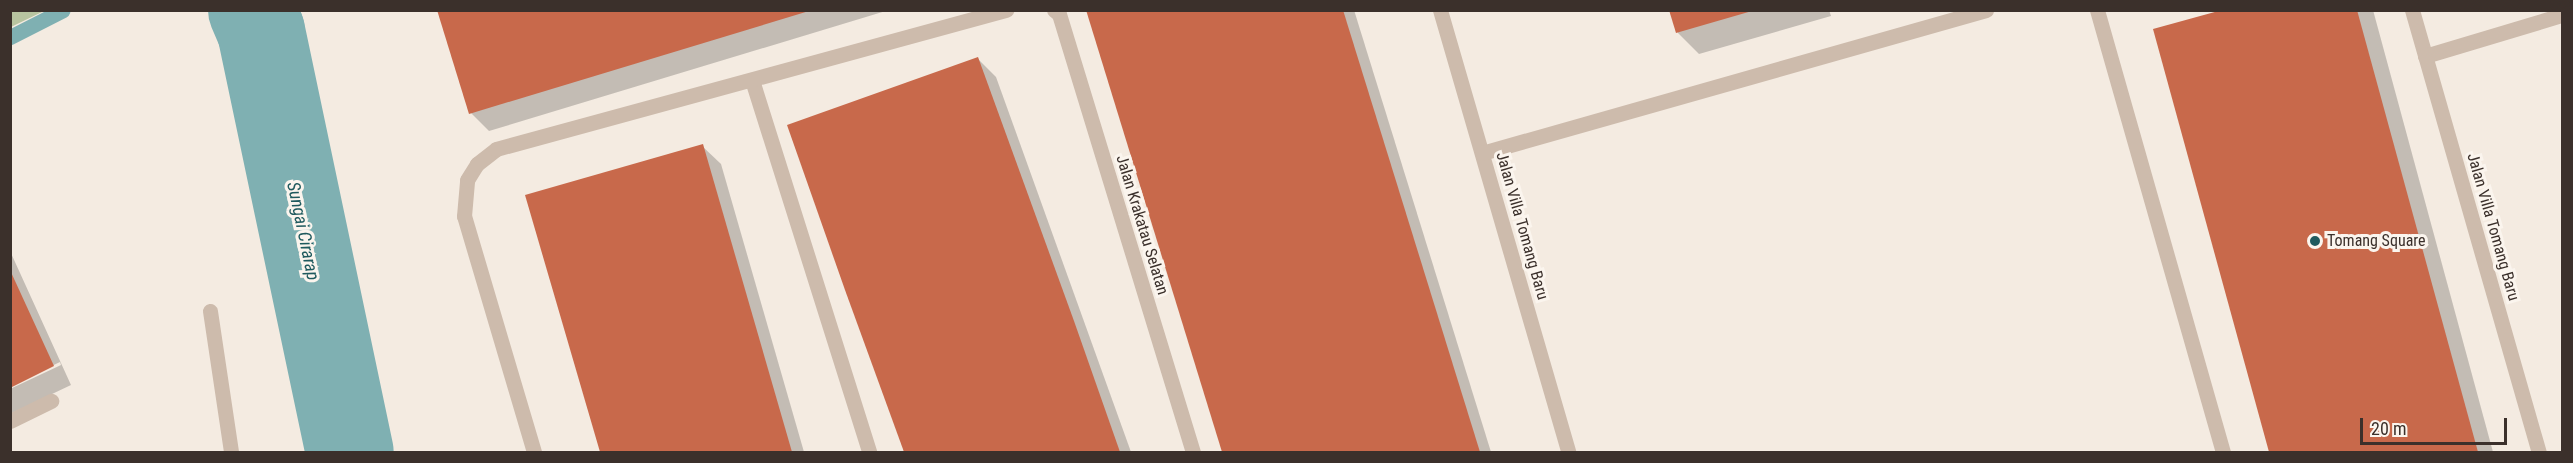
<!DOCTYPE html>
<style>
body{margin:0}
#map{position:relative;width:2573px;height:463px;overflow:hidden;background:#f4ebe1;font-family:"Roboto Condensed",sans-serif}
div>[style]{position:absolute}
.green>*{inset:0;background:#b8c4a0}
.shadow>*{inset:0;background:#0003}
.stream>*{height:15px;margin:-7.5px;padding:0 7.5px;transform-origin:7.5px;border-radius:7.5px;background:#7fb0b2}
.river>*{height:88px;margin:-44px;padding:0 44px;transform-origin:44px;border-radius:44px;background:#7fb0b2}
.building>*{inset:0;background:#c8694b}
.minor>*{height:15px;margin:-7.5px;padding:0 7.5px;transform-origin:7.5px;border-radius:7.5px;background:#cdbbac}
.dots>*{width:16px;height:16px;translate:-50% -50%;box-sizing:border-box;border:3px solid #fbf5ee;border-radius:50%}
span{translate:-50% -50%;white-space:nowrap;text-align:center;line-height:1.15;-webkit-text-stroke:6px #fbf5ee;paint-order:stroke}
.street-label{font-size:16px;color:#3b302b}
.poi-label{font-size:16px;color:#3b302b}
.left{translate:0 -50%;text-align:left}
.water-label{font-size:18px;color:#1f5a5e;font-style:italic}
.frame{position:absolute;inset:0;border:12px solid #3b302b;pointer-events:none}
.scale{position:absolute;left:2360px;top:418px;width:147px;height:27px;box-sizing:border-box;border:3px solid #3b302b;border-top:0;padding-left:8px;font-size:18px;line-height:21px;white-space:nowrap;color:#3b302b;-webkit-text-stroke:4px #fbf5ee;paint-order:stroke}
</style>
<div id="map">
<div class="green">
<div style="clip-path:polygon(11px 10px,44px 10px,44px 11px,11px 27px)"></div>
</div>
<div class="shadow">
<div style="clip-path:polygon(438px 10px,889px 10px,489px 131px,471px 113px)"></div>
<div style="clip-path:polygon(1087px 10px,1354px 10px,1491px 452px,1224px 452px)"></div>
<div style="clip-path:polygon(1671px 10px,1829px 10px,1831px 16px,1699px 54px,1678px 33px)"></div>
<div style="clip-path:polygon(2228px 10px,2373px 10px,2493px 452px,2270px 452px,2155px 30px)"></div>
<div style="clip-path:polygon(978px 59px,996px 77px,1131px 452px,906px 452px,788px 126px)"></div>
<div style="clip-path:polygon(702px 146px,721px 164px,804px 452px,601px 452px,527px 196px)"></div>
<div style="clip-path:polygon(10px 251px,71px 385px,10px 414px,10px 389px,61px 365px,60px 362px,10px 386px)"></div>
</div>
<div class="stream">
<div style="left:10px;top:37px;width:59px;rotate:-27deg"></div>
</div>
<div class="river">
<div style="left:252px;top:10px;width:23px;rotate:67deg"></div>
<div style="left:261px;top:31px;width:430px;rotate:78.1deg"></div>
</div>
<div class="building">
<div style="clip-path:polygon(437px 10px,809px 10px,809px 11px,469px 114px)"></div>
<div style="clip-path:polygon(1086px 10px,1343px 10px,1480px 452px,1222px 452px)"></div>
<div style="clip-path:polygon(1669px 10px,1752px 10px,1752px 11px,1676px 33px)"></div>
<div style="clip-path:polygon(2222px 10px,2357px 10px,2478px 452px,2269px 452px,2153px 29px)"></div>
<div style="clip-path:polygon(978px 57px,1074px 321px,1120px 452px,904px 452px,845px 290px,787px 125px)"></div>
<div style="clip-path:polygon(703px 144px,792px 452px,600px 452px,525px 195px)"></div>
<div style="clip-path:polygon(10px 270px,54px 366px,10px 388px)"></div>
</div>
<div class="minor">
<div style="left:1054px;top:10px;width:6px;rotate:39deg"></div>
<div style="left:1059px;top:14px;width:458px;rotate:73deg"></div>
<div style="left:1440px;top:10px;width:460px;rotate:73.8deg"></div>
<div style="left:2097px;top:10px;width:460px;rotate:74.1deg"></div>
<div style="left:2412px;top:10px;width:460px;rotate:74deg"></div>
<div style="left:2425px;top:56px;width:143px;rotate:-16.7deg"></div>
<div style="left:752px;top:80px;width:390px;rotate:72.5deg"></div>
<div style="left:1482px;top:153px;width:524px;rotate:-15.84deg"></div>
<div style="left:210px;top:311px;width:143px;rotate:81.5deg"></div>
<div style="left:10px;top:421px;width:46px;rotate:-26deg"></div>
<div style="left:534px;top:452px;width:246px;rotate:-106.5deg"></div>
<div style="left:464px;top:216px;width:36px;rotate:-85deg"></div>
<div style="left:467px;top:180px;width:19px;rotate:-58deg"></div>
<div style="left:477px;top:164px;width:24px;rotate:-38deg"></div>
<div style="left:496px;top:149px;width:529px;rotate:-15.25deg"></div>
</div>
<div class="dots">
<div style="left:2315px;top:241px;background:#1f5a5e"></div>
</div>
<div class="street-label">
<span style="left:1142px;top:225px;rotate:73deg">Jalan Krakatau Selatan</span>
<span style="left:1522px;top:226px;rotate:74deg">Jalan Villa Tomang Baru</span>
<span style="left:2493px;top:227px;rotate:74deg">Jalan Villa Tomang Baru</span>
</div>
<div class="poi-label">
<span class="left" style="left:2327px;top:241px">Tomang Square</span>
</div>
<div class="water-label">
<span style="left:303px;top:231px;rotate:78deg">Sungai Cirarap</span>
</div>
<div class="frame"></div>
<div class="scale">20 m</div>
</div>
